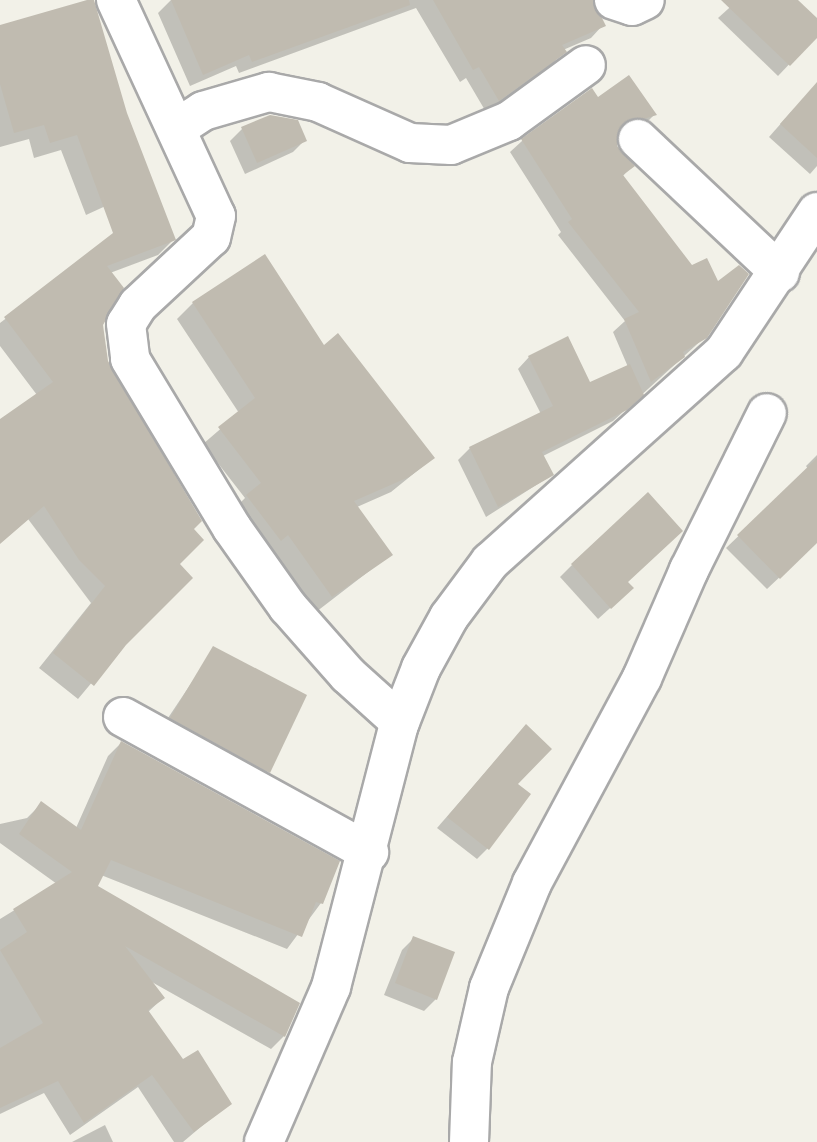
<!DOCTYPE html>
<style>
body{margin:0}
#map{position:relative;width:817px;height:1142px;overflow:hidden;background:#f2f1e8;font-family:Manrope,sans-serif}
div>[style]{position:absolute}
.shadow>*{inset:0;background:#0003}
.building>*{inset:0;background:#c0bbb0}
.roads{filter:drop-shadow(2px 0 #a9a9a9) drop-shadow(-2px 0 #a9a9a9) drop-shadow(0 2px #a9a9a9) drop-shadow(0 -2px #a9a9a9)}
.minor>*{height:38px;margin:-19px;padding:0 19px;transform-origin:19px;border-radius:19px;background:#fff}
span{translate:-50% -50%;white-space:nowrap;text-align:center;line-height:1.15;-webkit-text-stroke:7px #fff;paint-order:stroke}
</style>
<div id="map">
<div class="shadow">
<div style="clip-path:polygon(171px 0,592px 0,603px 25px,591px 38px,563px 50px,552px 65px,486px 112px,466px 78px,460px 82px,416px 8px,239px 73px,236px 66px,190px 86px,158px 13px)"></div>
<div style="clip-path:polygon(738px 0,795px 0,817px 21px,817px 35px,778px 76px,718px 18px)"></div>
<div style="clip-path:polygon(0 26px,134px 193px,86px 215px,61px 150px,34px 158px,29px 139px,0 147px)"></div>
<div style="clip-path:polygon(597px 99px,655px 114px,643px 126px,618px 133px,615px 146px,632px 166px,622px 177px,706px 336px,613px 421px,543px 456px,552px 475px,486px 517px,458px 460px,470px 448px,541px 414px,518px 369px,529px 357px,590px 384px,628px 367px,613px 332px,625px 321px,558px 235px,561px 232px,510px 152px,522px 141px)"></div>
<div style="clip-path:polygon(791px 112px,817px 112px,817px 166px,810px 174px,769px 137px)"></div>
<div style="clip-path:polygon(242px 129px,305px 140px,293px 152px,245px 174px,230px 141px)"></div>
<div style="clip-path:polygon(159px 201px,173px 240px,158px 255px,110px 273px,102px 324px,107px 362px,191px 529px,178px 564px,124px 644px,78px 699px,39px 668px,91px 603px,28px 519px,0 543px,0 421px,37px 395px,0 346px,0 323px)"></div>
<div style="clip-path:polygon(193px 303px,323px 347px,433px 458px,391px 492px,357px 507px,390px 555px,316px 612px,272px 549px,264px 555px,231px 512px,245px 498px,203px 444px,239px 413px,177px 319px)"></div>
<div style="clip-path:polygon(817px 455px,817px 542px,767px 589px,726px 548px,808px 469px,806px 466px)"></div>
<div style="clip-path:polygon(572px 565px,626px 582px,619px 600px,598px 619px,560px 577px)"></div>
<div style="clip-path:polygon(214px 649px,268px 771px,256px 783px,160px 730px)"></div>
<div style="clip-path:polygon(516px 737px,515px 784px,488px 848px,477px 859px,437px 828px)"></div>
<div style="clip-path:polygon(121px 743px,321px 903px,287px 949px,101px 875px,95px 887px,284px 1036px,271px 1049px,150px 981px,163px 998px,147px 1013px,182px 1062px,229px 1103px,183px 1142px,174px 1142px,138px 1087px,70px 1135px,44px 1093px,0 1114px,0 919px,57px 884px,0 843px,0 824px,27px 818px,41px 804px,76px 828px,108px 756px)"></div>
<div style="clip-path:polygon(414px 938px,436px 999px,424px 1011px,384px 995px,402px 950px)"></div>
<div style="clip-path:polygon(105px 1125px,113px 1142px,72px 1142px)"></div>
</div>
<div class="building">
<div style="clip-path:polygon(87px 0,94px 0,127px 113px,176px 240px,107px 266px,124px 288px,103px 325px,108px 361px,202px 521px,194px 529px,204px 540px,180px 564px,193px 578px,126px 645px,94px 686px,53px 653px,105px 586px,79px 560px,44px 506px,0 544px,0 419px,53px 382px,4px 317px,113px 233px,77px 135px,50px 143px,44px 125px,14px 133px,0 84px,0 25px)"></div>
<div style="clip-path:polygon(171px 0,409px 0,410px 5px,252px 62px,249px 55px,203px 75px)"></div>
<div style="clip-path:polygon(433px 0,593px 0,606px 26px,562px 45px,567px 52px,499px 101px,479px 67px,473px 70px)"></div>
<div style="clip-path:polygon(721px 0,798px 0,817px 18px,817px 38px,790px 66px)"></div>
<div style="clip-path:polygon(629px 75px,657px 115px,622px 125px,617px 146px,635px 166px,623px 175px,692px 265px,707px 258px,718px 281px,739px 265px,749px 274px,707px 338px,683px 352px,685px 357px,651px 382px,624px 319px,639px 312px,568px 222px,572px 219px,521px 139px,592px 88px,598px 97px)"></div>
<div style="clip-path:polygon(817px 82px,817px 158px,780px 124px)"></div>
<div style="clip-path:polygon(270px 115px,298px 120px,307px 141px,257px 163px,241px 127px)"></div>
<div style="clip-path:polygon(265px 254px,324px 345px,338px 333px,435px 458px,409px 477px,354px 501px,393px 555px,332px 597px,288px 535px,281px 541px,246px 495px,261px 483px,218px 427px,255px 398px,192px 302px)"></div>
<div style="clip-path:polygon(568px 336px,590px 382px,630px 364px,644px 395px,627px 410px,542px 452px,554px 475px,498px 507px,469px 447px,553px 406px,528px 356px)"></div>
<div style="clip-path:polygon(817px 458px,817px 543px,780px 579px,737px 535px)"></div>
<div style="clip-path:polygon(648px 492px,683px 531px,628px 582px,634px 588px,611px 609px,571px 564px)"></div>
<div style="clip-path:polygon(213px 646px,307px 695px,270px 773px,170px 718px)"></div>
<div style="clip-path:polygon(526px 724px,552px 749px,518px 784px,531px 794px,489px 850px,447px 817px)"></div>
<div style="clip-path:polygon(121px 741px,340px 861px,323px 904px,316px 902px,302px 937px,111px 860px,98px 886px,300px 1003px,285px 1037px,125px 946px,165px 998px,148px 1010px,183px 1059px,198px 1050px,232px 1104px,194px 1132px,152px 1075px,84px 1123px,58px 1081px,0 1108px,0 1048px,43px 1023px,0 950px,27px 932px,13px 909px,72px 872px,19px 834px,41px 801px,81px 830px)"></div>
<div style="clip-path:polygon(413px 936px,455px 952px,437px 1000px,395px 983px)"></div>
</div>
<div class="roads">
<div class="minor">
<div style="left:116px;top:0;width:238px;rotate:65.2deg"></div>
<div style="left:216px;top:216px;width:22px;rotate:103deg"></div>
<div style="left:211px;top:237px;width:100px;rotate:137deg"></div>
<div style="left:138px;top:305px;width:22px;rotate:122deg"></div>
<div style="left:126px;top:324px;width:35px;rotate:83deg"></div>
<div style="left:130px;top:359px;width:197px;rotate:58.9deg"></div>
<div style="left:232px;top:528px;width:97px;rotate:54.7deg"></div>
<div style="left:288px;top:607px;width:91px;rotate:48.6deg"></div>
<div style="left:348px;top:675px;width:70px;rotate:42.1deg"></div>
<div style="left:614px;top:0;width:19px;rotate:18deg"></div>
<div style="left:632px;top:6px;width:14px;rotate:-25deg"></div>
<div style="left:177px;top:128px;width:31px;rotate:-33deg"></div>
<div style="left:203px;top:111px;width:69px;rotate:-16.1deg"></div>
<div style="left:269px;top:92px;width:50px;rotate:11.5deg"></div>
<div style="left:318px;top:102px;width:101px;rotate:24deg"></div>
<div style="left:410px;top:143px;width:41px;rotate:2.8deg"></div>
<div style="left:451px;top:145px;width:63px;rotate:-22.5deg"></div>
<div style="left:509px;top:121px;width:95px;rotate:-36deg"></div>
<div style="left:638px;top:139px;width:195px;rotate:43.3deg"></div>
<div style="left:123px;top:717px;width:281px;rotate:28.8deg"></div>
<div style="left:264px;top:1142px;width:169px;rotate:-66.6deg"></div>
<div style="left:331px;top:987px;width:268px;rotate:-75.5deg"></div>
<div style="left:398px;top:727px;width:63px;rotate:-68.7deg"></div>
<div style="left:421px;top:668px;width:58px;rotate:-61.2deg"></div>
<div style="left:449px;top:617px;width:69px;rotate:-53.3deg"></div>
<div style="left:490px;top:562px;width:314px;rotate:-41.9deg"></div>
<div style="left:724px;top:352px;width:168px;rotate:-56.4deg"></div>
<div style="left:469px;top:1142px;width:80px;rotate:-87.9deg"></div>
<div style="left:472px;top:1062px;width:76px;rotate:-77.1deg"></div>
<div style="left:489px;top:988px;width:113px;rotate:-67.7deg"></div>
<div style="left:532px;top:883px;width:233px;rotate:-61.8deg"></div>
<div style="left:642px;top:678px;width:118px;rotate:-66.5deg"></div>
<div style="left:689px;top:570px;width:175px;rotate:-63.6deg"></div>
</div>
</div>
</div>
